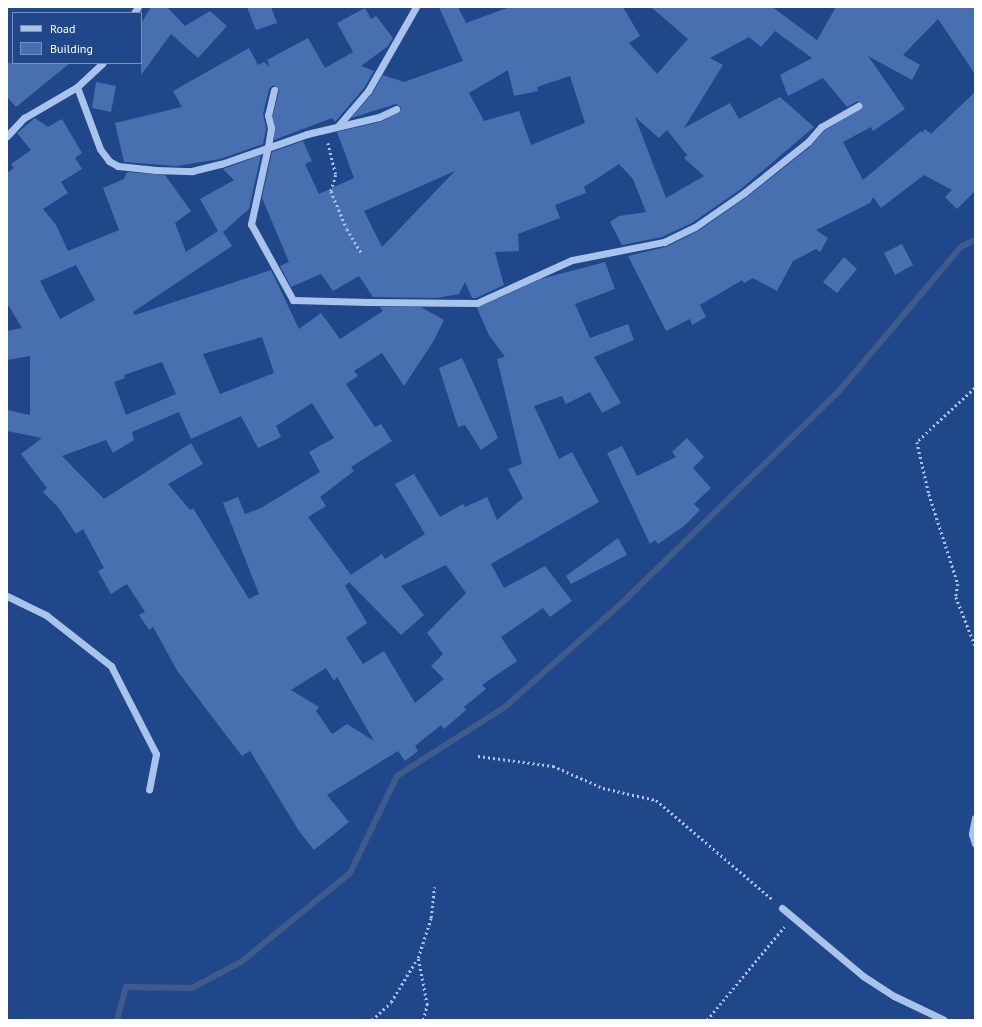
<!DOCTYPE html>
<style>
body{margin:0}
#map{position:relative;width:982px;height:1027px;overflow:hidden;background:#1f4789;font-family:"PT Sans",sans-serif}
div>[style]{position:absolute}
.stream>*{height:6px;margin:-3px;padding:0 3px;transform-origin:3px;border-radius:3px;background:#3f5b8c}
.building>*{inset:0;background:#4870b1}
.path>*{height:2.5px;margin-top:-1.25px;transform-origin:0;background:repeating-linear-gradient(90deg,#aac3eb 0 2px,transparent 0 5px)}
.minor>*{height:7px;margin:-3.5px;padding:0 3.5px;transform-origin:3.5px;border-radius:3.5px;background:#aac3eb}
span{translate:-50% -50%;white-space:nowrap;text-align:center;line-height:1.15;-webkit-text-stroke:3px #1f4789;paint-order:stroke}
.frame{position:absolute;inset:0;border:8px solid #fff;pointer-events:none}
.legend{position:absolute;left:12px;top:12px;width:130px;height:52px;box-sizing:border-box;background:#1f4789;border:1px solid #7991b8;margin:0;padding:5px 7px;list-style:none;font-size:12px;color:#fff}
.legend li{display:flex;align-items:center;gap:8px;height:20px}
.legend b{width:20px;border:1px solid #7991b8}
</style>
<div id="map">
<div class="stream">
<div style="left:117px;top:1020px;width:34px;rotate:-75deg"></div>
<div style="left:126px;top:987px;width:66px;rotate:0.9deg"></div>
<div style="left:192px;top:988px;width:55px;rotate:-28deg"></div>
<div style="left:241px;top:962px;width:141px;rotate:-39.2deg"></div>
<div style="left:350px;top:873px;width:108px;rotate:-64.1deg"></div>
<div style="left:397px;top:776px;width:128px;rotate:-32.6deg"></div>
<div style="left:505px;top:707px;width:158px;rotate:-41.7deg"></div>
<div style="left:623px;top:602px;width:303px;rotate:-44.3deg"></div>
<div style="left:840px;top:390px;width:187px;rotate:-49.8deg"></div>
<div style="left:961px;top:247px;width:16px;rotate:-27deg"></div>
</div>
<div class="building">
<div style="clip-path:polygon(151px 7px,167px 7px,185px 26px,210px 11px,227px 26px,198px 58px,171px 34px,141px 75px,141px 24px)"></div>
<div style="clip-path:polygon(247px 7px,271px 7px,277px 23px,256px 30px)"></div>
<div style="clip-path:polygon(evenodd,439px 7px,458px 7px,466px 23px,510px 7px,623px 7px,640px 36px,629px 43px,657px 74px,688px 39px,651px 7px,772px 7px,817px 40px,836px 7px,975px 7px,975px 74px,938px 19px,903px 55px,920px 65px,912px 80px,868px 56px,905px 109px,873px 131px,871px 127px,843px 142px,863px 180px,921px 131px,922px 133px,925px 129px,931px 134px,975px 92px,975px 191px,957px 209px,945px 197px,952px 190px,924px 175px,881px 208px,873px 197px,870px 203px,816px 230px,828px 238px,820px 252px,816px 249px,793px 261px,777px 291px,753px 278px,744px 283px,742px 280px,700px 305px,706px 317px,692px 325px,690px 319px,666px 331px,628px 256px,666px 247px,698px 231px,747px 197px,811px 146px,824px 131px,862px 108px,858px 101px,847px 107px,823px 78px,788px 96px,780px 75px,812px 58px,775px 31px,761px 47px,749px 37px,710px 58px,723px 65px,684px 128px,730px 103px,739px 119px,780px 97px,814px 127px,741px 189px,692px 223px,662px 237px,622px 245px,610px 222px,619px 216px,646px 212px,633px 179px,619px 164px,584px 187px,586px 193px,555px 205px,560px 218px,518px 234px,519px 251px,495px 252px,504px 285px,476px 298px,472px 298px,465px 282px,459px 294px,437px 298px,373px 297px,359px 276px,333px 291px,321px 274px,291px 287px,280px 266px,289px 262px,262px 198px,272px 152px,303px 141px,312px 161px,305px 164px,319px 194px,354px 178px,337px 132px,380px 122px,400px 112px,401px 107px,396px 104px,351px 118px,372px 94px,383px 75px,404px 82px,463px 61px,439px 7px,508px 70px,514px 96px,538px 91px,537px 87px,570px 76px,585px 123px,531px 145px,519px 111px,484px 121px,469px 93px,508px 70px,439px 7px,635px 117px,659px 138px,667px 130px,687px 155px,684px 158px,704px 176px,666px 198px,635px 117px,439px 7px,455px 171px,382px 247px,364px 211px,455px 171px)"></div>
<div style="clip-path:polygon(365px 8px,371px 19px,376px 16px,393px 38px,388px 46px,361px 66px,374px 71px,364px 88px,335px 122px,332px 118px,274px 140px,273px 115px,279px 91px,273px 85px,269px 89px,263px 114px,266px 128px,263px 144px,220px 159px,177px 166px,124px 162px,115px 123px,182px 107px,173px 91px,249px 48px,258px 65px,264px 62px,270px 67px,267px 60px,308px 38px,325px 68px,353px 52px,337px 23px)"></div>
<div style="clip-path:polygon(7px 63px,70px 63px,16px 107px,7px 97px)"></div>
<div style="clip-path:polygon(96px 82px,116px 86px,111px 112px,92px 108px)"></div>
<div style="clip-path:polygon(evenodd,35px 118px,48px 127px,62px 119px,82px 153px,75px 158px,82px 169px,61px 182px,68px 193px,43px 209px,56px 225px,68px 251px,119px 230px,103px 188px,124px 179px,127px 172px,165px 175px,191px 211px,175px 223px,186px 252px,218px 231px,200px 199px,234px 180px,223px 169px,261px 155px,249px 209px,223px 232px,232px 246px,133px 312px,135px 315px,271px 270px,299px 329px,321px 313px,340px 339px,383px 311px,380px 307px,421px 307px,444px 320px,433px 342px,404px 386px,382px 353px,354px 371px,358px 376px,346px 384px,375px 427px,381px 424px,392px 441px,351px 467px,354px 471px,320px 497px,326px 506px,308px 517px,351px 575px,382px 554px,385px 559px,425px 534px,395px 484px,414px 474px,440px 517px,463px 504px,465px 507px,487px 497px,497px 520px,523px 498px,508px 469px,522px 464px,497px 359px,505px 357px,489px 335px,477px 308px,541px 279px,605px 262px,615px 289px,575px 304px,590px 338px,628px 324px,634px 340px,594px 357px,621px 403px,602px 413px,590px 392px,566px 404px,562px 396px,534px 406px,559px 459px,572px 452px,599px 502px,491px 564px,504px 588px,545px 566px,572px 601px,550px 617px,543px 608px,501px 637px,517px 661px,482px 685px,486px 689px,464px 707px,466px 710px,444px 729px,441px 725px,415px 746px,418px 751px,405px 761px,398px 751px,327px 795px,349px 822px,314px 850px,299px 831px,250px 751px,242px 756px,178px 672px,153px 627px,149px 630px,139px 615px,145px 612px,127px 584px,111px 594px,98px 571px,104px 568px,83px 529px,76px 534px,58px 507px,43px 492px,47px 488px,21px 454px,42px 438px,7px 431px,7px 410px,30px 415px,30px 356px,7px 360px,7px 331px,22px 328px,7px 303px,7px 173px,14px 168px,11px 164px,31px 150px,17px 133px,35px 118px,76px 265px,95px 300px,60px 319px,40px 281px,76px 265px,35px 118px,262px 337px,274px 373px,220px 394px,203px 354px,262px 337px,35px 118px,162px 362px,176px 394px,126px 415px,114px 382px,125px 378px,124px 375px,162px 362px,35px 118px,312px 403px,334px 438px,309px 452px,320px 472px,261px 508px,245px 514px,238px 497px,223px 503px,259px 594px,249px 599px,193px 508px,190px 510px,168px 484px,203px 464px,191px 443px,104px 499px,62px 456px,106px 440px,113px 453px,134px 440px,132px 432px,179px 412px,191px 439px,241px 416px,258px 448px,281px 437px,276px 426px,312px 403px,35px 118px,446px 565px,466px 593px,427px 633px,443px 654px,431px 666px,444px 679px,415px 703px,384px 651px,363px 664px,346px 638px,367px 623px,345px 586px,349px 582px,401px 635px,424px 615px,401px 586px,446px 565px,35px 118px,326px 668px,334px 681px,337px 677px,374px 741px,347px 724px,332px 734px,316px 711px,319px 707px,291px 690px,326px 668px)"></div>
<div style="clip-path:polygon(902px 244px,913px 265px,895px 275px,884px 253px)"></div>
<div style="clip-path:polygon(844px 257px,857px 269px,837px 293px,823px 282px)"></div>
<div style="clip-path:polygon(462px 358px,498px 438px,481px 450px,465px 425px,458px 427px,439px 368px)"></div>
<div style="clip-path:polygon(687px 438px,704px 457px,693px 468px,711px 488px,694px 504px,700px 510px,684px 526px,658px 544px,655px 540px,650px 544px,607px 453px,622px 446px,637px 476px,676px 457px,672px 452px)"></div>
<div style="clip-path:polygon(618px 538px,627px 555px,571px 584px,566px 576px)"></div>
</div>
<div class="path">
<div style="left:328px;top:143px;width:33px;rotate:76deg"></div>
<div style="left:336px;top:175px;width:17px;rotate:107deg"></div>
<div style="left:331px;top:191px;width:41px;rotate:67.2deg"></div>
<div style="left:347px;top:229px;width:27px;rotate:59deg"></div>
<div style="left:975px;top:388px;width:79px;rotate:137deg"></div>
<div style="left:917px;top:442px;width:53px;rotate:77deg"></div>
<div style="left:929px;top:494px;width:95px;rotate:72.1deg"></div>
<div style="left:958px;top:584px;width:13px;rotate:99deg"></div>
<div style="left:956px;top:597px;width:52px;rotate:68.4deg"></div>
<div style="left:478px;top:756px;width:76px;rotate:7.6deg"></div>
<div style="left:553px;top:766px;width:55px;rotate:23.7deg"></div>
<div style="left:603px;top:788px;width:54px;rotate:12.8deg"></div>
<div style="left:656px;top:800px;width:154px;rotate:40.5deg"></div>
<div style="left:372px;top:1020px;width:26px;rotate:-43deg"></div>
<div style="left:391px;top:1002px;width:50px;rotate:-58.8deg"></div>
<div style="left:423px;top:1020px;width:16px;rotate:-75deg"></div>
<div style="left:427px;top:1005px;width:48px;rotate:-100.8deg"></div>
<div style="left:418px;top:958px;width:42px;rotate:-72deg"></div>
<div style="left:431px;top:918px;width:31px;rotate:-84deg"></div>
<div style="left:707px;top:1020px;width:121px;rotate:-50.4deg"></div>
</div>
<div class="minor">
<div style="left:134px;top:13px;width:7px;rotate:-56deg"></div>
<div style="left:77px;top:87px;width:66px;rotate:69.6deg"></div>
<div style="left:100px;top:149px;width:15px;rotate:53deg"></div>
<div style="left:109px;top:161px;width:10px;rotate:29deg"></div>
<div style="left:118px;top:166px;width:38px;rotate:6deg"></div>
<div style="left:156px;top:170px;width:36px;rotate:2deg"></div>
<div style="left:192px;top:171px;width:30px;rotate:-14deg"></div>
<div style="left:221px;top:164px;width:91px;rotate:-19.2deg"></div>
<div style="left:307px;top:134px;width:74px;rotate:-13.3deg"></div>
<div style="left:379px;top:117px;width:19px;rotate:-25deg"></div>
<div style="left:274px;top:90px;width:26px;rotate:103deg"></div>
<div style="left:268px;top:115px;width:13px;rotate:77deg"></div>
<div style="left:271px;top:128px;width:18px;rotate:99deg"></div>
<div style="left:268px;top:146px;width:80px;rotate:102.3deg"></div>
<div style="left:251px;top:224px;width:87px;rotate:61.1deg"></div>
<div style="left:293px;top:300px;width:75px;rotate:1.5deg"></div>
<div style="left:368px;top:302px;width:109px;rotate:0.5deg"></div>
<div style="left:477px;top:303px;width:104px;rotate:-24.4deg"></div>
<div style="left:572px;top:260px;width:94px;rotate:-11.1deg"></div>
<div style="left:664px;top:242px;width:34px;rotate:-26deg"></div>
<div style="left:695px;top:227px;width:60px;rotate:-34.8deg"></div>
<div style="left:744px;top:193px;width:82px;rotate:-38.6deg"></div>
<div style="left:808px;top:142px;width:20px;rotate:-49deg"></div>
<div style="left:821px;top:127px;width:43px;rotate:-29.6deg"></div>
<div style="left:338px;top:126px;width:46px;rotate:-49.4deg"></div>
<div style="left:368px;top:91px;width:97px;rotate:-60.3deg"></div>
<div style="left:7px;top:136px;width:25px;rotate:-47deg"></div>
<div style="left:24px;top:118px;width:61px;rotate:-30.3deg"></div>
<div style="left:77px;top:87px;width:35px;rotate:-43deg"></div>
<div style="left:7px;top:596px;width:43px;rotate:26deg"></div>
<div style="left:46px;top:615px;width:83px;rotate:38.1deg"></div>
<div style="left:111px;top:666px;width:99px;rotate:62.9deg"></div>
<div style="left:156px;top:754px;width:36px;rotate:101deg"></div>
<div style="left:975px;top:818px;width:16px;rotate:101deg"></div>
<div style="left:972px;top:834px;width:10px;rotate:73deg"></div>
<div style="left:782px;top:908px;width:106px;rotate:40deg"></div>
<div style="left:863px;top:976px;width:37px;rotate:33deg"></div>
<div style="left:894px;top:996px;width:55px;rotate:25.6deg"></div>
</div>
<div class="frame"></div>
<ul class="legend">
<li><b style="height:5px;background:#aac3eb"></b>Road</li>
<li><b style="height:11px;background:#4870b1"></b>Building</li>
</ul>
</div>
